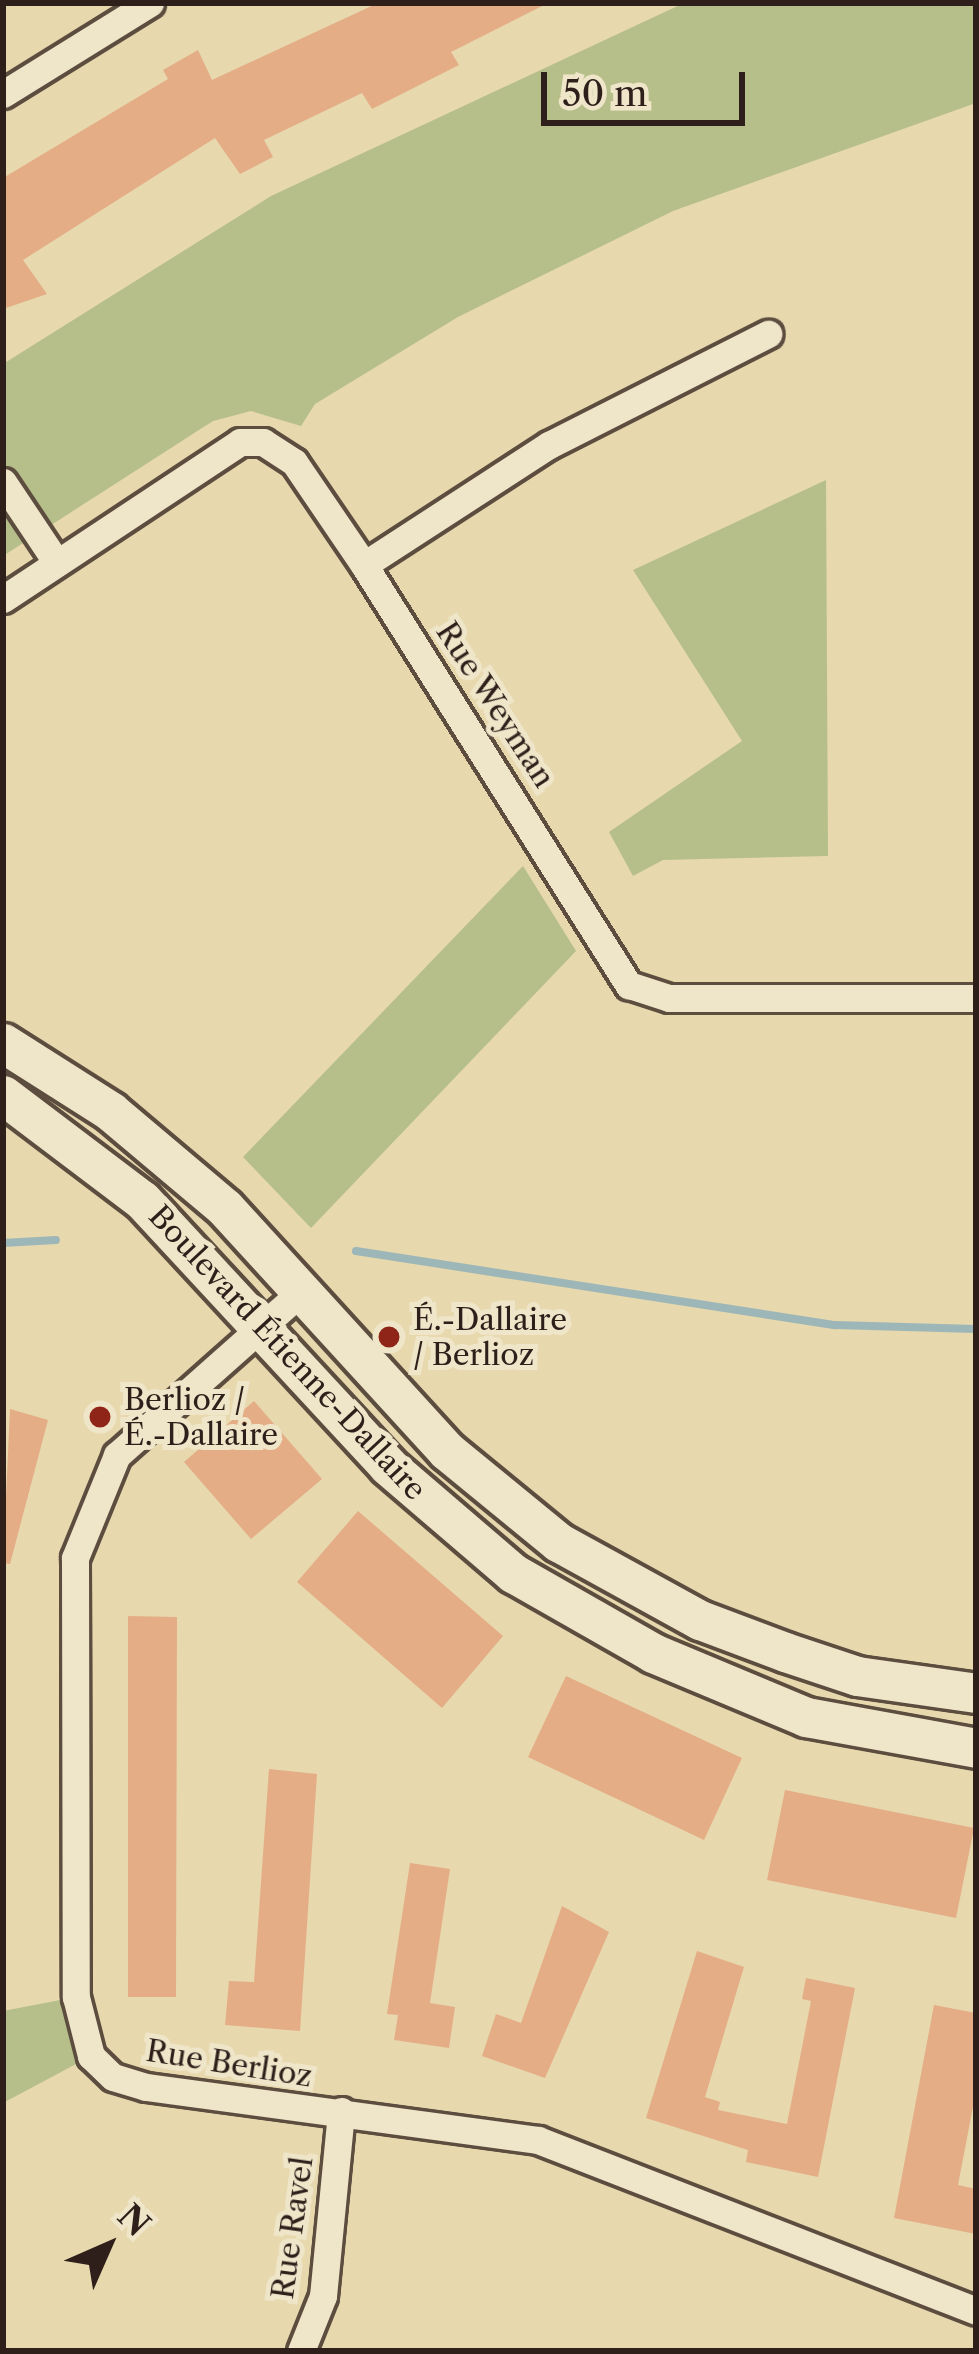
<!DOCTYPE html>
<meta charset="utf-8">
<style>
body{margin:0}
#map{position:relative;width:979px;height:2354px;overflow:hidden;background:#e7d8ae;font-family:"Libre Caslon Text",serif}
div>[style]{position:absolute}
.green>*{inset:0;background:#b6bf8a}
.stream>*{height:8px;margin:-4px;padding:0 4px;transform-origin:4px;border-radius:4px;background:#9db6b7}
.building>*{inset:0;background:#e4ad86}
.roads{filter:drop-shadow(3px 0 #5c4d3f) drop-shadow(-3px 0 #5c4d3f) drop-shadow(0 3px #5c4d3f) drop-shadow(0 -3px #5c4d3f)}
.street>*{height:27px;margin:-13.5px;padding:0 13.5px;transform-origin:13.5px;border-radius:13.5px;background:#efe6ca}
.secondary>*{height:39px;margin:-19.5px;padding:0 19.5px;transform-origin:19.5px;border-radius:19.5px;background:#efe6ca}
.dots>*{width:33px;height:33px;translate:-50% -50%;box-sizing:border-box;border:6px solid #efe6ca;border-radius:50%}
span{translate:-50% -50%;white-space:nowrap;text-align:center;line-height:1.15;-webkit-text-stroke:10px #efe6ca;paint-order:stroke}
.street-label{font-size:30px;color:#2e1f1a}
.poi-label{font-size:30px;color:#2e1f1a}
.left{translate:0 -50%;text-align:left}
.frame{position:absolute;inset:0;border:6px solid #2e1f1a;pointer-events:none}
.north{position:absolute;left:48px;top:2186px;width:120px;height:120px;-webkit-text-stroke:9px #efe6ca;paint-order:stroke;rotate:45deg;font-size:33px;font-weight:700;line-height:48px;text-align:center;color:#2e1f1a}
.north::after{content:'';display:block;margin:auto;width:42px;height:54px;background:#2e1f1a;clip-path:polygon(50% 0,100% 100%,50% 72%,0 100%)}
.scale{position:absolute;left:541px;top:72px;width:204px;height:54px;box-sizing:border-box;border:6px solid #2e1f1a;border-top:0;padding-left:15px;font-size:36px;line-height:42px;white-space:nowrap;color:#2e1f1a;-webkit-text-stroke:9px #efe6ca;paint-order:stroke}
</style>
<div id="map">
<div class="green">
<div style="clip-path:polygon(684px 3px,976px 3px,976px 103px,673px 211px,458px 317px,315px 404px,301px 426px,251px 411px,213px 421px,3px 556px,3px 364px,271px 196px)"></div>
<div style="clip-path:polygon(826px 480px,828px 856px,663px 860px,633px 876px,609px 832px,742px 741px,633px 570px)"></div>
<div style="clip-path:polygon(523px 866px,576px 951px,311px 1228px,243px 1157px)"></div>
<div style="clip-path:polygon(76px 1997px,91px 2056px,3px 2103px,3px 2011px)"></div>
</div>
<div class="stream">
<div style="left:3px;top:1243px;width:53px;rotate:-3.2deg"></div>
<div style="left:356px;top:1251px;width:485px;rotate:8.8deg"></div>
<div style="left:835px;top:1325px;width:141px;rotate:1.6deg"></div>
</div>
<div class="building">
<div style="clip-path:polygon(378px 3px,548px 3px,451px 52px,459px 65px,372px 109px,362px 93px,264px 140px,273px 157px,240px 174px,215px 138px,23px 260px,47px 294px,3px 309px,3px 178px,168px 79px,163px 70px,198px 50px,212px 80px)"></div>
<div style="clip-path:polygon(254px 1401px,322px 1479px,251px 1539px,184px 1462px)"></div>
<div style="clip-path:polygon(10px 1409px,48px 1420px,10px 1564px,3px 1563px)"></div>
<div style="clip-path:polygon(358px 1511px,503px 1636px,442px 1708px,297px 1582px)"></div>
<div style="clip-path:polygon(128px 1616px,177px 1617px,176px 1997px,128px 1997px)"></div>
<div style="clip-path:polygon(566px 1676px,742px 1758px,704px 1840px,528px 1757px)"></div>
<div style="clip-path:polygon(269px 1769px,317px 1774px,300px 2031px,225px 2025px,229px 1981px,254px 1982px)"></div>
<div style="clip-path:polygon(785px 1790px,974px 1828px,956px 1918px,767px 1880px)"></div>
<div style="clip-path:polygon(410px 1863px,450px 1869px,430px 2003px,455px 2007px,449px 2048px,394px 2040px,398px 2015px,387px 2014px)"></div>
<div style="clip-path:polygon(562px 1906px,609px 1932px,545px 2078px,482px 2056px,496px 2014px,521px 2023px)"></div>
<div style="clip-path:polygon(697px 1951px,744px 1967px,705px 2097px,720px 2102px,718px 2110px,787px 2124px,811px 2001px,802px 1999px,806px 1978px,855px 1988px,818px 2177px,746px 2162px,748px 2150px,646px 2118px)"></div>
<div style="clip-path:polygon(934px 2005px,976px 2013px,976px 2091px,958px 2185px,976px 2189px,976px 2234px,894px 2218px)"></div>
</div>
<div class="roads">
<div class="street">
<div style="left:3px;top:94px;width:173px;rotate:-31.8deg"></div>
<div style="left:3px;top:482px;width:97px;rotate:56.3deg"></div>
<div style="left:364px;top:565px;width:221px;rotate:-33deg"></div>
<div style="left:549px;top:445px;width:246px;rotate:-26.9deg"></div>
<div style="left:3px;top:599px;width:284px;rotate:-33.5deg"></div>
<div style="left:240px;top:442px;width:23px"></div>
<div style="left:263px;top:442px;width:37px;rotate:33deg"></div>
<div style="left:294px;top:462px;width:125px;rotate:55.8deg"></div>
<div style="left:364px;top:565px;width:497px;rotate:57.8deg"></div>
<div style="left:629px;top:985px;width:42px;rotate:18deg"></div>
<div style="left:669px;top:998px;width:307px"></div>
<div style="left:303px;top:1290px;width:249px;rotate:138.4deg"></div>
<div style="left:117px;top:1455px;width:111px;rotate:112.2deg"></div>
<div style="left:75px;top:1558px;width:439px;rotate:89.9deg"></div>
<div style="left:76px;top:1997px;width:61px;rotate:75.7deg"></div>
<div style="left:91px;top:2056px;width:30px;rotate:44deg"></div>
<div style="left:113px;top:2077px;width:34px;rotate:17deg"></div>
<div style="left:146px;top:2087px;width:396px;rotate:7.7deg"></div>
<div style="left:538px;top:2140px;width:470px;rotate:21.3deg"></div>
<div style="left:301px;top:2351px;width:59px;rotate:-68.2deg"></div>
<div style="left:323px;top:2296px;width:186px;rotate:-84.4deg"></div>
</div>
<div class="secondary">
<div style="left:3px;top:1043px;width:127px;rotate:32.4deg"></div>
<div style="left:110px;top:1111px;width:150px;rotate:40.1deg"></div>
<div style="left:225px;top:1208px;width:329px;rotate:47.6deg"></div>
<div style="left:447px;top:1451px;width:144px;rotate:39.3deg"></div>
<div style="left:558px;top:1542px;width:162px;rotate:28.8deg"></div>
<div style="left:700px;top:1620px;width:91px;rotate:20.6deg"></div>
<div style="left:785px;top:1652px;width:76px;rotate:18.4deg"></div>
<div style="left:857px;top:1676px;width:120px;rotate:8.1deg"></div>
<div style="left:3px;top:1095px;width:174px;rotate:37.1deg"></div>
<div style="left:142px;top:1200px;width:362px;rotate:47.2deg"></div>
<div style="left:388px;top:1466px;width:165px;rotate:40.6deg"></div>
<div style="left:513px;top:1573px;width:161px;rotate:29.7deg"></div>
<div style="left:653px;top:1653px;width:166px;rotate:22.7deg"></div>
<div style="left:806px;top:1717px;width:173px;rotate:10.3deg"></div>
</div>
</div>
<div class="dots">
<div style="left:389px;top:1337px;background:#8f2418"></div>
<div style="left:100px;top:1417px;background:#8f2418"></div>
</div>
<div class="street-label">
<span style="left:495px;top:705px;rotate:57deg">Rue Weyman</span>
<span style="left:287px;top:1353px;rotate:47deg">Boulevard Étienne-Dallaire</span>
<span style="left:229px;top:2064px;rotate:9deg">Rue Berlioz</span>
<span style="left:293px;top:2228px;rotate:-82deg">Rue Ravel</span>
</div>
<div class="poi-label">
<span class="left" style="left:413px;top:1337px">É.-Dallaire<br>/ Berlioz</span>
<span class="left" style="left:124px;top:1417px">Berlioz /<br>É.-Dallaire</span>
</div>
<div class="frame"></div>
<div class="north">N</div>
<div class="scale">50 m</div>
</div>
